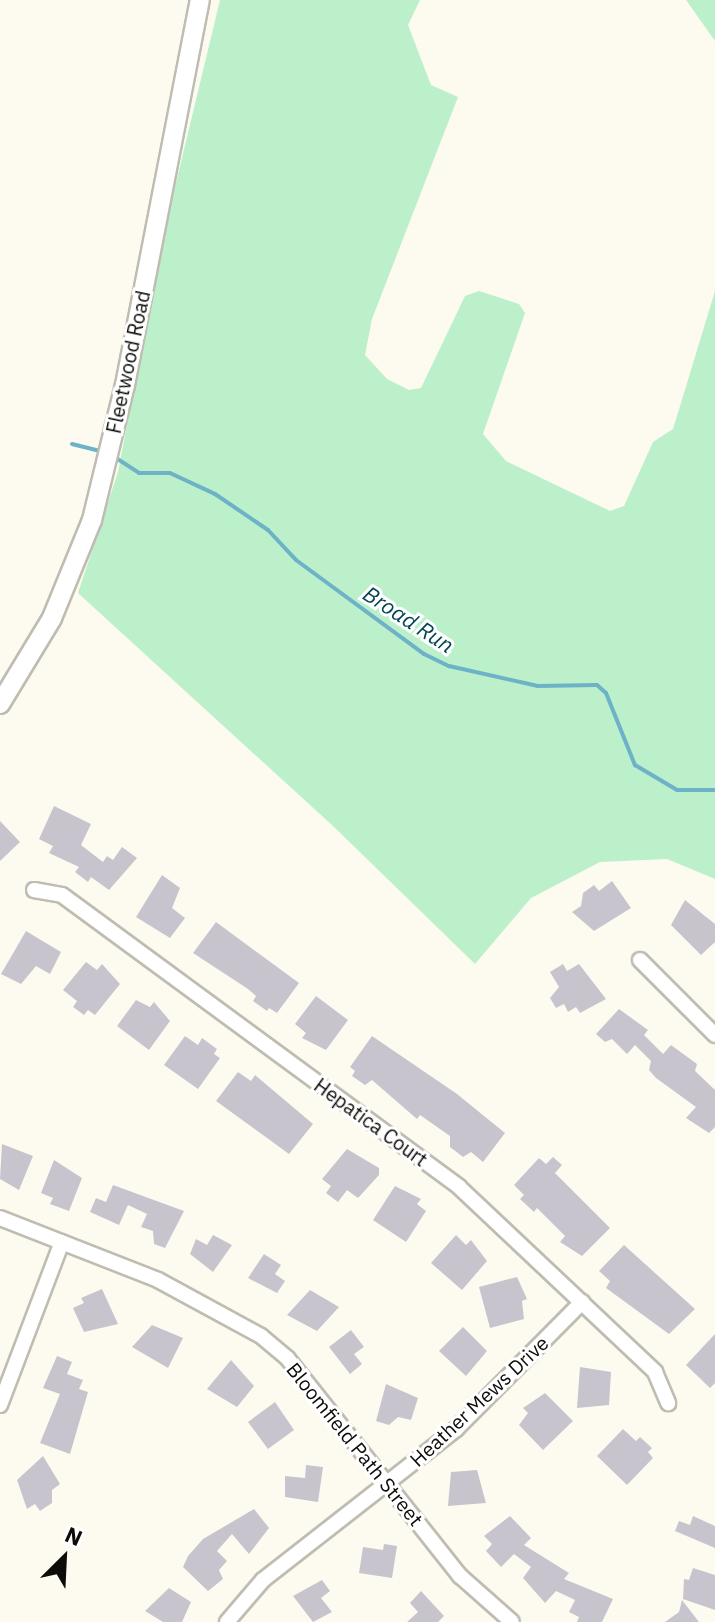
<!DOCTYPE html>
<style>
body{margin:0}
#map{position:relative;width:715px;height:1622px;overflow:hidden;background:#fdfbf0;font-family:"IBM Plex Sans",sans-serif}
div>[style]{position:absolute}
.green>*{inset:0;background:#bbf0cb}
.stream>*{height:4px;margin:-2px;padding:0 2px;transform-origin:2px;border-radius:2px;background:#6eb2c7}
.building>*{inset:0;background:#c8c4ce}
.roads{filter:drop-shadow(2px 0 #bfbcb2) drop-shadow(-2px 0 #bfbcb2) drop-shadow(0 2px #bfbcb2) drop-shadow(0 -2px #bfbcb2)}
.minor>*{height:14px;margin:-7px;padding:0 7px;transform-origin:7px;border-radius:7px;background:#fff}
.major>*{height:18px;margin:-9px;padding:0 9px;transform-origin:9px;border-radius:9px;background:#fff}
span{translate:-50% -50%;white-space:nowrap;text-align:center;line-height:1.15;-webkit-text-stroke:6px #fff;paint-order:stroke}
.street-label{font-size:20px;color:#0d0c09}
.water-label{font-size:22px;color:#044554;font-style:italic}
.north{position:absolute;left:24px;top:1518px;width:80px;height:80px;-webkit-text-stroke:6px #fff;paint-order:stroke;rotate:24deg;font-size:22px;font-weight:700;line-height:32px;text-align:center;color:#0d0c09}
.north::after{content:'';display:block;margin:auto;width:28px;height:36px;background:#0d0c09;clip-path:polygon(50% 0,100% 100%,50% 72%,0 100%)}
</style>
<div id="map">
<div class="green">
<div style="clip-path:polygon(220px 0,420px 0,408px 25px,431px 85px,458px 97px,372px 319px,365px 355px,387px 379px,409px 390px,421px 388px,465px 296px,479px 291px,519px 304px,525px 313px,483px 434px,506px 461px,610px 511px,624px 506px,653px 442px,673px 429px,715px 291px,715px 879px,667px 859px,600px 862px,531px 898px,475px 964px,333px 826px,78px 593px,118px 472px,161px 245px)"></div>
<div style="clip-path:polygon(686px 0,715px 0,715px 41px)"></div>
</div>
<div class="stream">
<div style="left:72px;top:444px;width:34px;rotate:14deg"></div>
<div style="left:113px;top:456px;width:31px;rotate:33deg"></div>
<div style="left:139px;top:473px;width:31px"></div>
<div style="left:170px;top:473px;width:50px;rotate:25deg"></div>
<div style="left:215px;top:494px;width:64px;rotate:34.2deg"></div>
<div style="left:268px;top:530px;width:41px;rotate:47deg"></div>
<div style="left:296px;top:560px;width:159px;rotate:36.3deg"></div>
<div style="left:424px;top:654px;width:28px;rotate:26deg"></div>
<div style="left:449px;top:666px;width:91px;rotate:12.7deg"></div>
<div style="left:538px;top:686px;width:59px;rotate:-1deg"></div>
<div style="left:597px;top:685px;width:12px;rotate:42deg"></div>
<div style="left:606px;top:693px;width:78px;rotate:68.1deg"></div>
<div style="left:635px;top:765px;width:49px;rotate:30.8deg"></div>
<div style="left:677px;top:790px;width:38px"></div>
</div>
<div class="building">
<div style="clip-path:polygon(54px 806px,91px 824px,81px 845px,103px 862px,107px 856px,113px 860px,122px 847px,137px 858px,109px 890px,91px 877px,88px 882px,75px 872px,79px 867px,49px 853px,53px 846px,39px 839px)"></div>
<div style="clip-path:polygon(0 821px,20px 842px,0 861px)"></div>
<div style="clip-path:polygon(162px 875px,180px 888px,172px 908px,185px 918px,170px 938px,136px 917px)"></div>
<div style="clip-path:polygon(612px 881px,631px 908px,594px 931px,572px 912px,581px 906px,583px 893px,594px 885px,599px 891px)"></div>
<div style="clip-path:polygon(685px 900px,715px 924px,715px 942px,701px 955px,671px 925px)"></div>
<div style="clip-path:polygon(216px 922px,299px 983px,277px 1013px,269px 1008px,267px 1011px,253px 1001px,256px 996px,248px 989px,193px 953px)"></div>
<div style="clip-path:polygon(26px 931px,61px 952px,50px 974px,36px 966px,21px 984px,1px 974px)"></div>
<div style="clip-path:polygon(86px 962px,97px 970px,102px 964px,120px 984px,95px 1015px,88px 1010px,84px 1015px,73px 1007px,77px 1001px,63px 990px)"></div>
<div style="clip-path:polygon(563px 964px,567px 971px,579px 964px,606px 999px,580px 1013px,576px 1007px,568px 1012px,564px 1004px,556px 1008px,550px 998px,559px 987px,550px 972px)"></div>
<div style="clip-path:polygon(316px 996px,348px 1020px,326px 1050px,302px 1038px,306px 1033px,295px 1024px)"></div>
<div style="clip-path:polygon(136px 1000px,150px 1007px,154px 1002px,170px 1021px,149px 1050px,117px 1026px)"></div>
<div style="clip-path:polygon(619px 1009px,648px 1030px,644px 1035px,663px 1054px,671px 1045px,697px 1064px,695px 1071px,715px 1090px,715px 1127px,709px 1133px,686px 1118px,696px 1107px,656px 1078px,649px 1070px,651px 1061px,635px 1045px,627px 1054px,612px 1039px,605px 1042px,596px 1034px)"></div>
<div style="clip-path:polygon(185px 1036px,198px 1045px,202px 1038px,217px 1049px,214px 1054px,220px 1058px,198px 1089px,164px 1065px)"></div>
<div style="clip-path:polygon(372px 1036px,457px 1094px,505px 1133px,483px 1162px,471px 1152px,463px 1157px,450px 1147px,450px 1136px,420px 1115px,417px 1119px,372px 1080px,365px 1085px,352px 1076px,355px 1071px,350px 1067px)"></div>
<div style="clip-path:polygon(238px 1072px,251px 1081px,255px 1075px,313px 1124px,289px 1154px,216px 1101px)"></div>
<div style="clip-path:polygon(2px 1144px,33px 1156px,19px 1190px,0 1179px)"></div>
<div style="clip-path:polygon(347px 1149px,379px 1168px,379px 1175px,358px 1198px,347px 1190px,338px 1202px,326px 1193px,331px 1186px,322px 1179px)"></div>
<div style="clip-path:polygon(553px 1157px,562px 1165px,555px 1173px,610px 1228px,582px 1256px,560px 1242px,565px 1236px,537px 1208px,534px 1212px,520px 1199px,524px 1195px,514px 1185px,539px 1158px,546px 1164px)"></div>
<div style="clip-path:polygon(54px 1160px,82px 1178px,69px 1211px,50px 1204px,53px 1198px,41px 1193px)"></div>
<div style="clip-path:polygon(113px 1185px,184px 1211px,165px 1248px,154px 1244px,153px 1231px,141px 1227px,147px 1214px,128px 1205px,119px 1225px,90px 1212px,96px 1198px,106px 1202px)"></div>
<div style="clip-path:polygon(395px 1186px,421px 1199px,417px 1204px,426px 1211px,406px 1242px,373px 1220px)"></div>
<div style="clip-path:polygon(213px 1235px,232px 1245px,213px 1272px,190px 1254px,196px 1239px,207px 1245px)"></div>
<div style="clip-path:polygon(456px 1235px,466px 1245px,471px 1240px,487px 1261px,462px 1290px,431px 1263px)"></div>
<div style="clip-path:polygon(624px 1245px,695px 1309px,669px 1334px,606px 1288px,610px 1281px,599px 1271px)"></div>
<div style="clip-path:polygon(264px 1254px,281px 1265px,275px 1274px,285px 1281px,277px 1293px,248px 1278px)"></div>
<div style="clip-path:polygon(517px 1277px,527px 1299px,522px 1301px,524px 1319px,490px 1328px,479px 1287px)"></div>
<div style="clip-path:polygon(102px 1289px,118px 1324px,84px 1332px,73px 1308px,84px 1303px,81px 1298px)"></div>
<div style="clip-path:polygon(310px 1290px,339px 1307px,317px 1331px,287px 1315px)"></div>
<div style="clip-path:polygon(152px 1325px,183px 1338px,168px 1368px,132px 1347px)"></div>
<div style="clip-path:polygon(463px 1327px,487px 1351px,466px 1376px,439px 1351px)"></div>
<div style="clip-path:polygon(351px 1330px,364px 1347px,354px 1354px,362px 1364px,350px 1374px,329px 1347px)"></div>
<div style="clip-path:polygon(715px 1334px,715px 1383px,710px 1388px,686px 1365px)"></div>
<div style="clip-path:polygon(57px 1356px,72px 1362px,67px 1374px,83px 1380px,79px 1389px,88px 1392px,70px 1454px,40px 1443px,60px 1394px,43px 1388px)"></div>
<div style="clip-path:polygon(231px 1360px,254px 1386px,237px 1407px,207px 1389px)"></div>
<div style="clip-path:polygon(580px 1367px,611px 1372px,609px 1405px,577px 1408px)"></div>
<div style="clip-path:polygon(386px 1384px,418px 1398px,411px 1420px,398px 1417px,389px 1425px,376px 1421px)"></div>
<div style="clip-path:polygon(545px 1393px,573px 1421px,543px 1450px,519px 1425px,528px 1413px,523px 1408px)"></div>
<div style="clip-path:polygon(275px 1402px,294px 1430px,268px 1449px,248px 1422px)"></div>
<div style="clip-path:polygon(623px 1429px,636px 1441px,640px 1437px,652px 1448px,648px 1452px,653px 1458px,627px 1485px,597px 1456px)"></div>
<div style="clip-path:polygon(43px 1456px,60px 1484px,52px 1490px,52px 1503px,40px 1511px,35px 1504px,27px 1509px,17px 1480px)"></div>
<div style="clip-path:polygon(306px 1465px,323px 1467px,318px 1502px,285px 1497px,285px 1476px,305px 1478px)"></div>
<div style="clip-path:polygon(477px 1470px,486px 1503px,448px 1506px,451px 1472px)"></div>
<div style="clip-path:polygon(254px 1509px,269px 1528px,249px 1554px,232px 1534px,217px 1551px,227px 1561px,219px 1570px,223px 1579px,208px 1591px,183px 1567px,188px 1556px,203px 1539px)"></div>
<div style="clip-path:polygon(510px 1516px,531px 1538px,524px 1545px,569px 1573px,564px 1579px,613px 1599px,602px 1622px,577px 1622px,579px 1617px,569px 1612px,575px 1600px,556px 1591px,545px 1603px,523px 1578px,531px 1567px,514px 1554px,501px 1567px,486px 1551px,492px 1544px,484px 1536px)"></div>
<div style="clip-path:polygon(693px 1516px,715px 1526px,715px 1548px,675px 1531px,679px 1521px,690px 1525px)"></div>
<div style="clip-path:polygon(384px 1544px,397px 1546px,392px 1578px,359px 1573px,363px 1547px,383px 1550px)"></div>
<div style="clip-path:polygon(693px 1568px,715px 1575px,715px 1610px,683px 1599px,684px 1579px,689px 1580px)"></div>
<div style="clip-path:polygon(322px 1580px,330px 1591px,321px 1598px,332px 1612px,313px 1622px,293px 1596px)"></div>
<div style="clip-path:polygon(169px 1588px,191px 1602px,182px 1622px,163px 1622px,145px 1611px)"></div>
<div style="clip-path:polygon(421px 1591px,444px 1616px,438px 1622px,407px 1622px,418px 1612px,410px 1603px)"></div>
<div style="clip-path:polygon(682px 1600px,699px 1622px,665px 1622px,679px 1612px)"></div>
</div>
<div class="roads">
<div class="minor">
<div style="left:34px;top:890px;width:28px;rotate:10deg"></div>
<div style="left:62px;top:895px;width:493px;rotate:36.3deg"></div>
<div style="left:459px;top:1187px;width:270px;rotate:43.3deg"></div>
<div style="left:655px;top:1372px;width:34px;rotate:67deg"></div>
<div style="left:640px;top:960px;width:106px;rotate:45deg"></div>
<div style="left:0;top:1218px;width:170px;rotate:21.4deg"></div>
<div style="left:158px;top:1280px;width:117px;rotate:28.5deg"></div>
<div style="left:261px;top:1336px;width:35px;rotate:40deg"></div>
<div style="left:288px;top:1359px;width:277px;rotate:51.6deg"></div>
<div style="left:460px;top:1576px;width:69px;rotate:41.5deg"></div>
<div style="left:0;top:1405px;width:174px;rotate:-69.2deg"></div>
<div style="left:227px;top:1622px;width:55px;rotate:-49.4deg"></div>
<div style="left:263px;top:1580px;width:245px;rotate:-38deg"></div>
<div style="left:456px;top:1429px;width:179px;rotate:-45.2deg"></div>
</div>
<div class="major">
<div style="left:0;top:704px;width:100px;rotate:-58.8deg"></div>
<div style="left:52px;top:618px;width:106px;rotate:-67.8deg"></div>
<div style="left:92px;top:520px;width:139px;rotate:-76.3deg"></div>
<div style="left:125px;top:385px;width:392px;rotate:-79deg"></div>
</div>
</div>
<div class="street-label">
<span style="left:128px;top:362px;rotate:-78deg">Fleetwood Road</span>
<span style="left:371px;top:1122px;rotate:36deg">Hepatica Court</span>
<span style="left:479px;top:1401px;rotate:-43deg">Heather Mews Drive</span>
<span style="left:355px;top:1444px;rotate:51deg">Bloomfield Path Street</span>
</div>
<div class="water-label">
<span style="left:409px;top:619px;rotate:33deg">Broad Run</span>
</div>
<div class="north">N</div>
</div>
